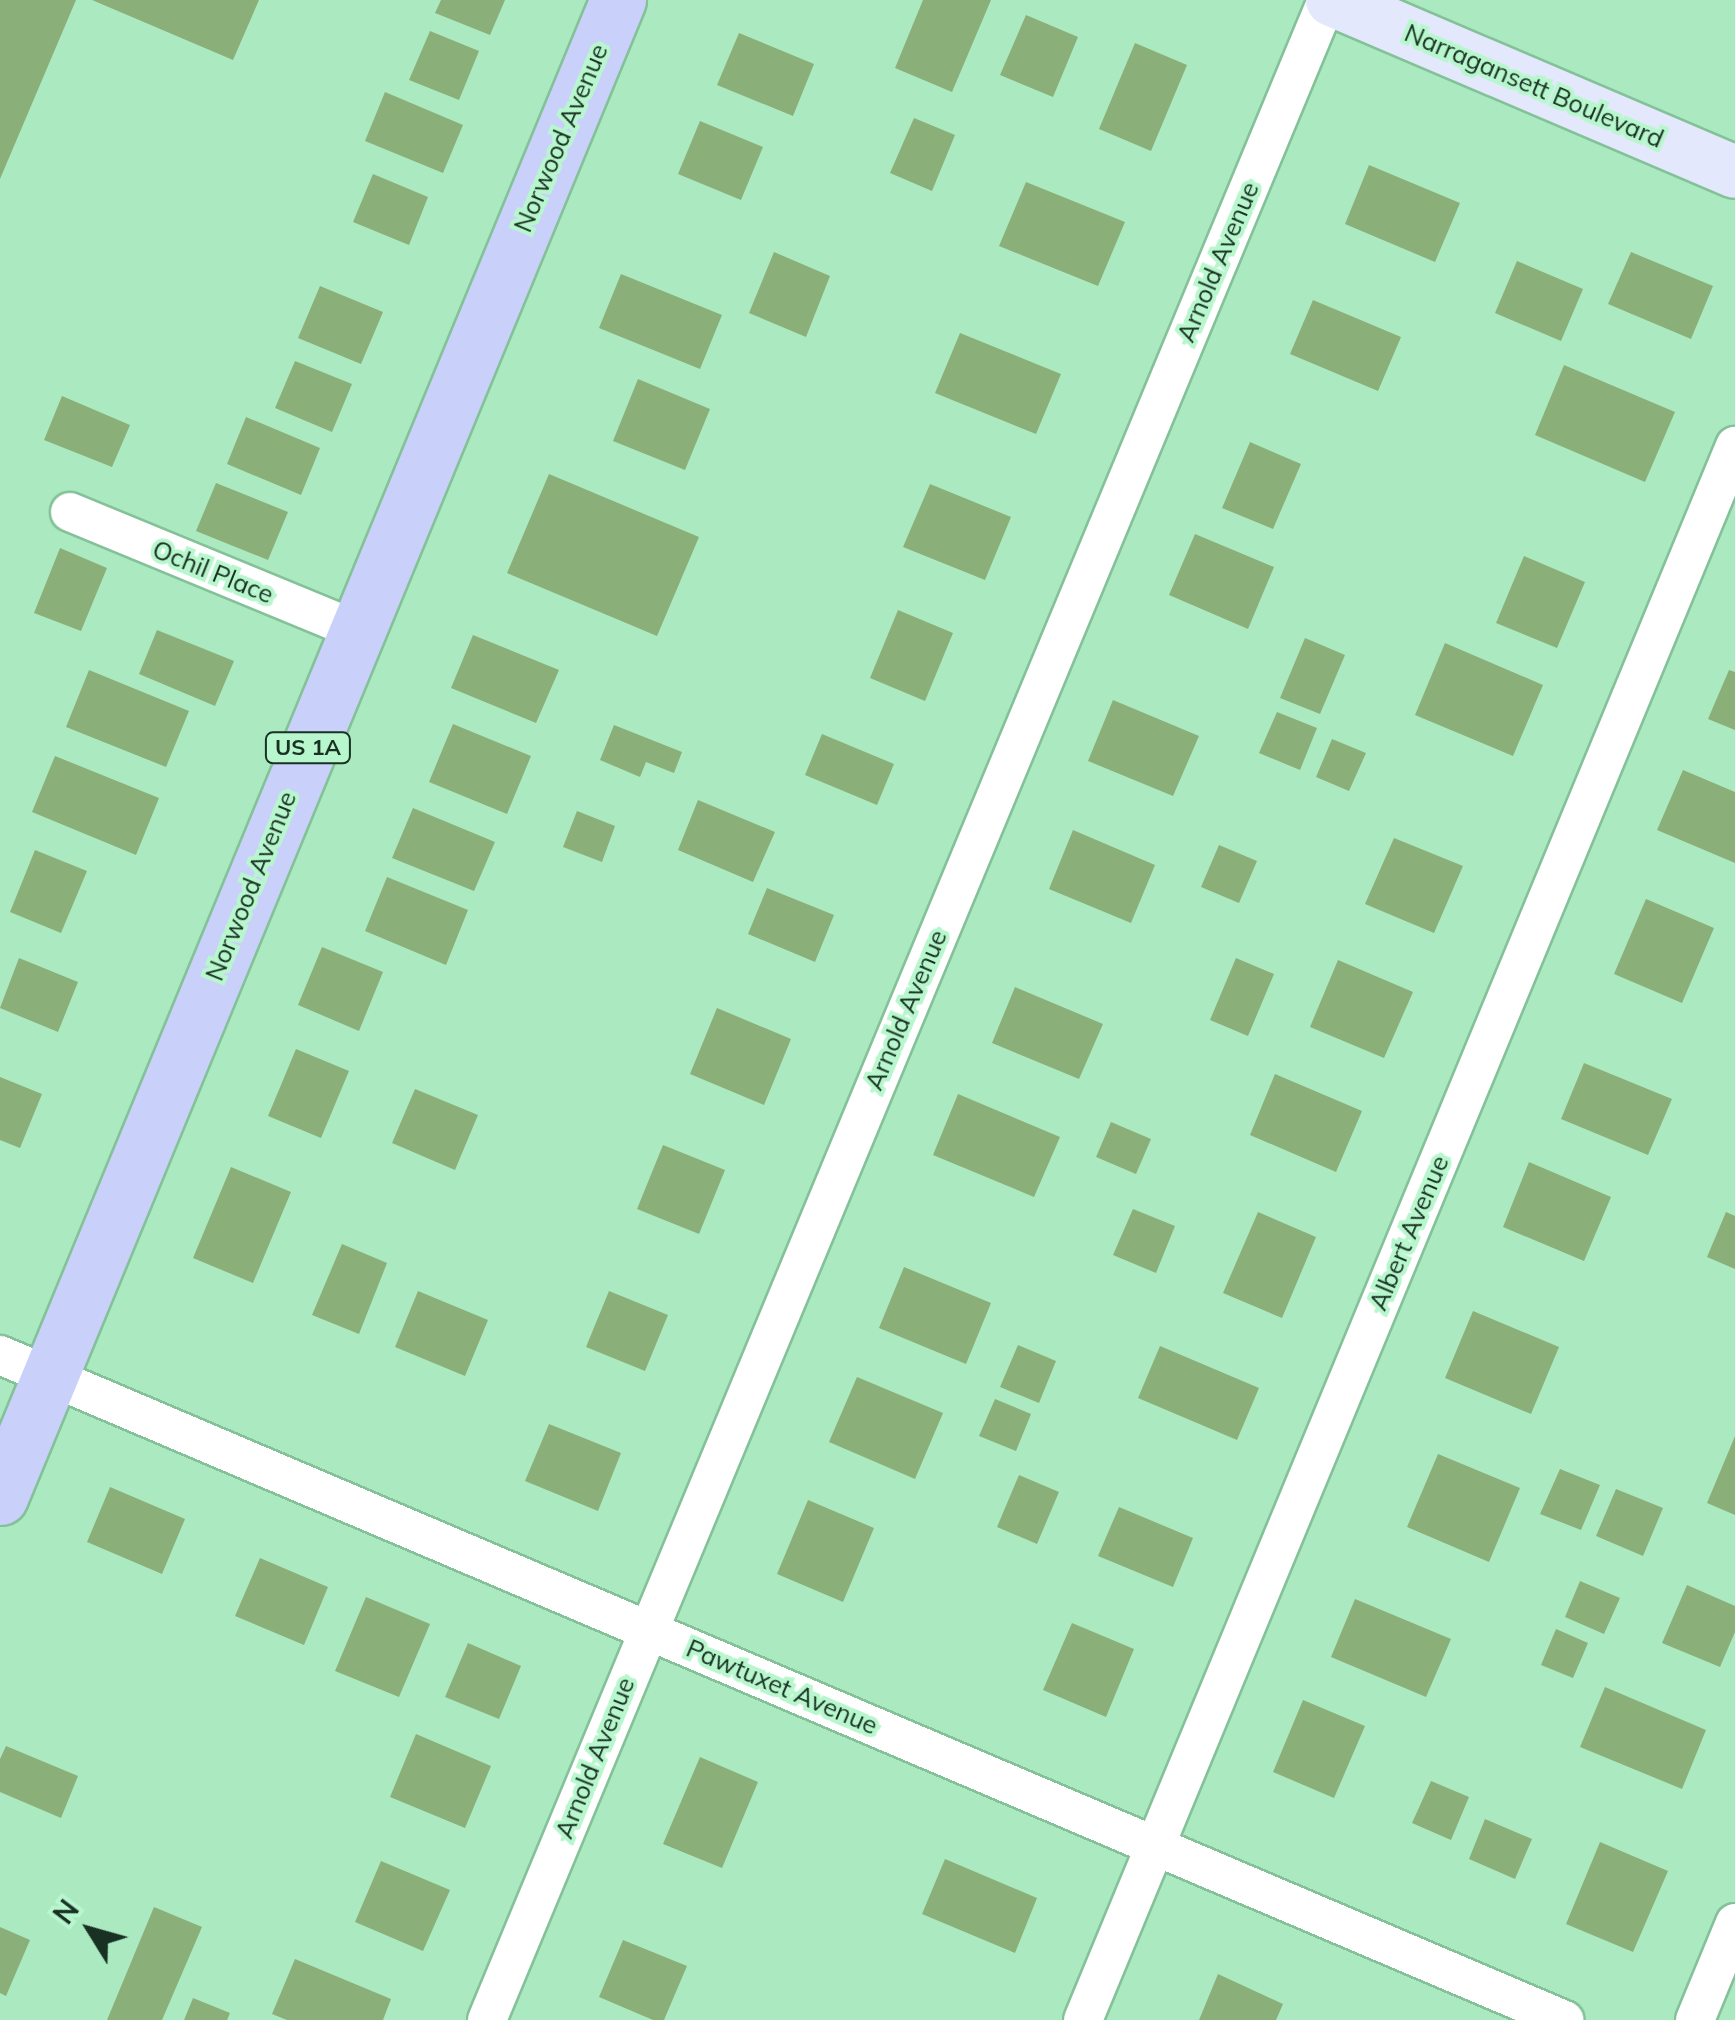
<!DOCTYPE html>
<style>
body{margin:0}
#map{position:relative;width:1735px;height:2020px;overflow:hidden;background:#abeac0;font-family:Mulish,sans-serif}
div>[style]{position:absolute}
.building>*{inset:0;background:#8baf78}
.roads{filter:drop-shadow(2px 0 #84c199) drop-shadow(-2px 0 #84c199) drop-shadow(0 2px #84c199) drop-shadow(0 -2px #84c199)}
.street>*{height:38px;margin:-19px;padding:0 19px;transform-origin:19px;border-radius:19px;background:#fff}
.secondary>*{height:52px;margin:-26px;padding:0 26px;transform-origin:26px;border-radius:26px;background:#e4e8fc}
.primary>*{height:55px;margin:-27.5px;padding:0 27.5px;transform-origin:27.5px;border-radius:27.5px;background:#c9d1fa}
span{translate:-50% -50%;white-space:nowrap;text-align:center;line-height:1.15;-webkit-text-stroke:8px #b8f7cd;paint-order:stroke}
.shield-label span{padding:2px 8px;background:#b8f7cd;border:2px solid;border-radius:8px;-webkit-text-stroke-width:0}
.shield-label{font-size:22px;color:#183122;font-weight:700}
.street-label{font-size:25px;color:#183122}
.north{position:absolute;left:40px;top:1880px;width:100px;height:100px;-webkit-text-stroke:8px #b8f7cd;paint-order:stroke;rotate:307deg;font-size:28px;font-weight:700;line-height:40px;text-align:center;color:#183122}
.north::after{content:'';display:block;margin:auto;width:35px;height:45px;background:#183122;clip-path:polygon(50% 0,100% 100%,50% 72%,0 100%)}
</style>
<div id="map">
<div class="building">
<div style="clip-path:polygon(0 0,76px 0,0 179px)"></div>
<div style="clip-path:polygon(92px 0,259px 0,233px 60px)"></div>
<div style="clip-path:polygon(441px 0,505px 0,490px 35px,435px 13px)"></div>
<div style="clip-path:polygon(923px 0,991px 0,952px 92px,895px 68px)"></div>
<div style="clip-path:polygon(1026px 15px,1078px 37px,1053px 97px,1000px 75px)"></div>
<div style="clip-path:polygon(430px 31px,479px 51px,459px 100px,409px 80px)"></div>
<div style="clip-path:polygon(739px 33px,814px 64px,793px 116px,717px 85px)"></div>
<div style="clip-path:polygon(1135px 43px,1187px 65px,1151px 151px,1099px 129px)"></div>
<div style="clip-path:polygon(385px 92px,463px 125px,443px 173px,365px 141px)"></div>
<div style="clip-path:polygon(914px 118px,955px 135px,932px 191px,890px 173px)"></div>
<div style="clip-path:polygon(700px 121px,763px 147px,741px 200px,678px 174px)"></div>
<div style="clip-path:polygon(1369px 165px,1460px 203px,1435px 262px,1345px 224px)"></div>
<div style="clip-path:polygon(373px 174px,428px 197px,409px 245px,353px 222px)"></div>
<div style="clip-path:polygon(1026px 182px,1125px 222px,1098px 286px,999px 246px)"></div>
<div style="clip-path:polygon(774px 252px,830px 276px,806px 337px,749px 313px)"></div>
<div style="clip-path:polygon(1631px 252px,1713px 286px,1691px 339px,1608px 304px)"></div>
<div style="clip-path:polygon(1517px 261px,1583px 289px,1561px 341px,1495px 313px)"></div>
<div style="clip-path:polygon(621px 274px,722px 315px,700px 369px,599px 328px)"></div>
<div style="clip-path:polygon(320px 286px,383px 312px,361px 364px,298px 338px)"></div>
<div style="clip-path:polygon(1313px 300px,1401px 337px,1378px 391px,1290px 354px)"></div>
<div style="clip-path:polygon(960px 333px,1061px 374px,1036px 434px,935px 393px)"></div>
<div style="clip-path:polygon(295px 361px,352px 384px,332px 432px,275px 408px)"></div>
<div style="clip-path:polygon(1564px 365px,1675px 412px,1645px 482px,1535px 435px)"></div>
<div style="clip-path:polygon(638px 379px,710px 409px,685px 470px,613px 441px)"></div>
<div style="clip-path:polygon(62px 396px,130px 425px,112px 467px,44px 440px)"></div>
<div style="clip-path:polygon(246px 417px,320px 448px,301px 495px,227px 464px)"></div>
<div style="clip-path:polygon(1250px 442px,1301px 464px,1273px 529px,1222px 508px)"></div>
<div style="clip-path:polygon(549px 474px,699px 537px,657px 636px,507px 573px)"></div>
<div style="clip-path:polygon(216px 483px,288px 512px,268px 560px,196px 531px)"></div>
<div style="clip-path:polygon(930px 484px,1011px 517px,985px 580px,903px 547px)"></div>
<div style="clip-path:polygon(1195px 534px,1274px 567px,1248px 629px,1169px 595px)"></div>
<div style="clip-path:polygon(60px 548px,107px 568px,81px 631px,34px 613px)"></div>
<div style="clip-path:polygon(1524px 556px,1585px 582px,1557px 648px,1496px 623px)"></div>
<div style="clip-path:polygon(898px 610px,953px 633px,925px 701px,870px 678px)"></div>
<div style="clip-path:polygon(157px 630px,234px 661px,215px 706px,139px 674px)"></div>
<div style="clip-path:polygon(473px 635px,559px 670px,536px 723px,451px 688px)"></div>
<div style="clip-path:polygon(1305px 638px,1345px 655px,1320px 714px,1280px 698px)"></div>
<div style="clip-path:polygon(1445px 643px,1543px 685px,1513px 756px,1415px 715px)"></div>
<div style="clip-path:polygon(89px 670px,189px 711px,166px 767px,66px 727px)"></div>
<div style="clip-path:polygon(1729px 670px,1735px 672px,1735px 730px,1708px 719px)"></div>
<div style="clip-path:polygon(1113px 700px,1199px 736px,1173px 796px,1088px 761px)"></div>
<div style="clip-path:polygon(1277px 712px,1317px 728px,1300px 770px,1259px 753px)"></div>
<div style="clip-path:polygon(453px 724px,531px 756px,507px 814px,429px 782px)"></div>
<div style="clip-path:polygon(614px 725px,682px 752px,674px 773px,646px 762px,640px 777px,600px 760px)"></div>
<div style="clip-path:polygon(822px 734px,894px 764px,877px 805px,805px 775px)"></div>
<div style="clip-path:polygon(1332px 739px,1366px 753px,1349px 791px,1316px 777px)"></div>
<div style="clip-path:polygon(55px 756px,159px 798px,136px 855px,32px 812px)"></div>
<div style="clip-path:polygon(1683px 770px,1735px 792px,1735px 863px,1657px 830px)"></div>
<div style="clip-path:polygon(698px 800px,775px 832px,753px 882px,678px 850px)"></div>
<div style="clip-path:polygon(413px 808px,495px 842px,474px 891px,392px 858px)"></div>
<div style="clip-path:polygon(577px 811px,615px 826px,602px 862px,563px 847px)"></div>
<div style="clip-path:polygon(1073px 830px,1155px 865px,1131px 923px,1049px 889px)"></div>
<div style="clip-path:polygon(1394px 838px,1463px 866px,1434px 933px,1365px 904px)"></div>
<div style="clip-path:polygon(1219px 845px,1257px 861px,1239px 903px,1201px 887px)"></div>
<div style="clip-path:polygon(35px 850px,87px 871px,61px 933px,10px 912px)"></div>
<div style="clip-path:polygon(387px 877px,468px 910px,446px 965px,365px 931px)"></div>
<div style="clip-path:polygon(767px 888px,834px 915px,815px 962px,748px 934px)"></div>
<div style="clip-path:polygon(1646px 899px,1714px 928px,1682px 1003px,1614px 974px)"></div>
<div style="clip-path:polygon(322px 947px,383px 972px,359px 1031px,298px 1005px)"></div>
<div style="clip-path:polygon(19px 958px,78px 982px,58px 1032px,0 1008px)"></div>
<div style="clip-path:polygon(1236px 958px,1274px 974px,1248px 1036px,1210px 1020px)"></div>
<div style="clip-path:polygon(1338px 960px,1413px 992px,1384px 1058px,1310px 1027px)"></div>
<div style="clip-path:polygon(1015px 987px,1103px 1024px,1079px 1079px,992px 1043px)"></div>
<div style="clip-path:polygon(717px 1008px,791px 1039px,764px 1105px,690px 1074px)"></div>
<div style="clip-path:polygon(296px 1049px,349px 1071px,321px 1138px,268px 1116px)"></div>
<div style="clip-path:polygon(1584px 1063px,1672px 1099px,1648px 1155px,1561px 1119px)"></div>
<div style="clip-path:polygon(1275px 1074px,1362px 1111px,1336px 1172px,1250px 1135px)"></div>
<div style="clip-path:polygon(0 1077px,42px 1094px,20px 1148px,0 1140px)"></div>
<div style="clip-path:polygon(415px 1089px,478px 1115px,455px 1170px,392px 1143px)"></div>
<div style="clip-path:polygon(958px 1094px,1060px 1137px,1034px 1197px,933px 1155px)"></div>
<div style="clip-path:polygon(1111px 1122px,1151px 1139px,1136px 1174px,1096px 1157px)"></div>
<div style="clip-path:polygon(663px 1145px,725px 1170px,699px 1234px,637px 1209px)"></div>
<div style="clip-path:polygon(1529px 1162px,1611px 1197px,1584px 1261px,1503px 1227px)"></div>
<div style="clip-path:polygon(231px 1167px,291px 1192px,253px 1283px,193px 1258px)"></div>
<div style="clip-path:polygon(1133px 1209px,1175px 1226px,1156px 1273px,1113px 1255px)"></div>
<div style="clip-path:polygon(1258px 1212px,1316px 1237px,1282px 1318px,1223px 1293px)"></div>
<div style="clip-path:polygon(1726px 1212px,1735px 1216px,1735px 1269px,1707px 1257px)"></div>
<div style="clip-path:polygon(342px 1244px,387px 1263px,359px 1334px,312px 1315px)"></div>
<div style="clip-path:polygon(904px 1267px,991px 1303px,966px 1364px,879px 1328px)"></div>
<div style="clip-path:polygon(418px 1291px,488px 1320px,465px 1376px,395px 1347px)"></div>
<div style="clip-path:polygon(609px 1291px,668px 1315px,645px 1371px,586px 1347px)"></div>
<div style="clip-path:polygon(1473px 1311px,1559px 1347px,1531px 1414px,1445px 1378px)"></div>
<div style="clip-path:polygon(1018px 1345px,1056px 1361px,1039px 1403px,1000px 1387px)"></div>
<div style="clip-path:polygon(1160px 1346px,1259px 1388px,1237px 1440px,1138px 1398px)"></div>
<div style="clip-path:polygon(857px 1377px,943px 1413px,915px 1479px,829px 1442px)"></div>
<div style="clip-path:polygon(995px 1399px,1031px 1414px,1016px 1451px,979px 1436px)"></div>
<div style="clip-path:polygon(549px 1424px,621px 1453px,598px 1511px,525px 1481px)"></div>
<div style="clip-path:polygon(1735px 1436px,1735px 1515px,1707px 1503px)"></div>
<div style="clip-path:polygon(1438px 1454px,1520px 1488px,1489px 1562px,1407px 1527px)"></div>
<div style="clip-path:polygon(1560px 1469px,1600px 1485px,1581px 1530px,1540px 1514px)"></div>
<div style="clip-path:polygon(1019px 1475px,1059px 1492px,1037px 1544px,997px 1527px)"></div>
<div style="clip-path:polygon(110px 1487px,185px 1519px,162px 1574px,87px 1542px)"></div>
<div style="clip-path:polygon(1616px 1489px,1663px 1508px,1643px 1556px,1596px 1536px)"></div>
<div style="clip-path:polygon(808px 1500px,874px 1528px,843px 1602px,777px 1574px)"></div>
<div style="clip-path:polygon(1119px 1507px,1193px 1538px,1173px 1587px,1098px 1556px)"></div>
<div style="clip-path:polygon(260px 1558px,328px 1587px,304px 1645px,235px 1616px)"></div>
<div style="clip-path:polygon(1580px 1581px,1620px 1598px,1604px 1634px,1565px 1617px)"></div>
<div style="clip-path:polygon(1687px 1585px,1735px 1606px,1735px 1632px,1720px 1667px,1662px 1643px)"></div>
<div style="clip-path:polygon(366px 1597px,430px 1624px,399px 1697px,335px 1671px)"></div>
<div style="clip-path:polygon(1355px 1599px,1451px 1639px,1426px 1697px,1331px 1657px)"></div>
<div style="clip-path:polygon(1072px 1623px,1134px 1649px,1106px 1717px,1043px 1690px)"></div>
<div style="clip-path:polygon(1556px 1629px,1588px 1643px,1573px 1678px,1541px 1665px)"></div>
<div style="clip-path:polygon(468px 1643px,521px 1666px,499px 1719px,445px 1697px)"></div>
<div style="clip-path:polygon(1605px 1687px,1706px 1730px,1682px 1789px,1580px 1747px)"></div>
<div style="clip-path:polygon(1303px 1700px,1365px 1726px,1334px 1798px,1273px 1772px)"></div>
<div style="clip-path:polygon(416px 1734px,491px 1766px,465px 1828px,390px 1797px)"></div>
<div style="clip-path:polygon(6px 1746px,78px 1776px,61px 1818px,0 1792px,0 1759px)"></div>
<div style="clip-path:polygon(700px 1757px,758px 1782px,722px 1868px,663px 1844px)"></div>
<div style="clip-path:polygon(1431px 1781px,1469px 1797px,1451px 1840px,1412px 1823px)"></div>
<div style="clip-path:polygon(1485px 1819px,1532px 1839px,1515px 1879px,1469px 1859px)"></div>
<div style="clip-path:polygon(1600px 1842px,1668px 1871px,1633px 1952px,1566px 1924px)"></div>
<div style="clip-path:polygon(945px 1859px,1037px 1898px,1015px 1953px,922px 1914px)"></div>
<div style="clip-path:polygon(381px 1861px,450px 1890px,423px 1951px,355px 1922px)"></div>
<div style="clip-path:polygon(154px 1907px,202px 1927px,162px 2020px,107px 2020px)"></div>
<div style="clip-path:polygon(0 1927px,30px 1940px,6px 1996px,0 1993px)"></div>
<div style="clip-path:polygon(623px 1940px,687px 1966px,664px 2020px,653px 2020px,599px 1997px)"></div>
<div style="clip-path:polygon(295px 1959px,391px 1999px,383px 2020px,287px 2020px,272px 2014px)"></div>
<div style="clip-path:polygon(1218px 1974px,1283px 2004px,1276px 2020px,1199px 2020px)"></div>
<div style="clip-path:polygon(193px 1998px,230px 2013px,227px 2020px,184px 2020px)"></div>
</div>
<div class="roads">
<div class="street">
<div style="left:70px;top:512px;width:310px;rotate:22.4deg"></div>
<div style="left:0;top:1355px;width:1700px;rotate:23.03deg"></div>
<div style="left:487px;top:2020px;width:2188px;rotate:-67.42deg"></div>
<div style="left:1083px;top:2020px;width:1704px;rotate:-67.5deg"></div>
<div style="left:1695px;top:2020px;width:105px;rotate:-67.6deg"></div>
</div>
<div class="secondary">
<div style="left:1332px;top:0;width:438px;rotate:23.1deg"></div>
</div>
<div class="primary">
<div style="left:0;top:1497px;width:1620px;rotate:-67.57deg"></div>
</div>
</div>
<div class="shield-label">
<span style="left:308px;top:748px">US 1A</span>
</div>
<div class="street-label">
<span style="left:1534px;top:86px;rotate:23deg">Narragansett Boulevard</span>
<span style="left:561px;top:138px;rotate:-67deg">Norwood Avenue</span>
<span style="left:1218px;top:262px;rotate:-67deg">Arnold Avenue</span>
<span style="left:213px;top:572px;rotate:22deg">Ochil Place</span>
<span style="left:251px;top:886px;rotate:-68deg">Norwood Avenue</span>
<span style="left:906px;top:1010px;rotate:-67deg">Arnold Avenue</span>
<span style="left:1409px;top:1233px;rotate:-67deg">Albert Avenue</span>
<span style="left:782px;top:1687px;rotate:23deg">Pawtuxet Avenue</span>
<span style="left:595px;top:1758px;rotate:-68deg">Arnold Avenue</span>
</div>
<div class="north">N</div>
</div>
